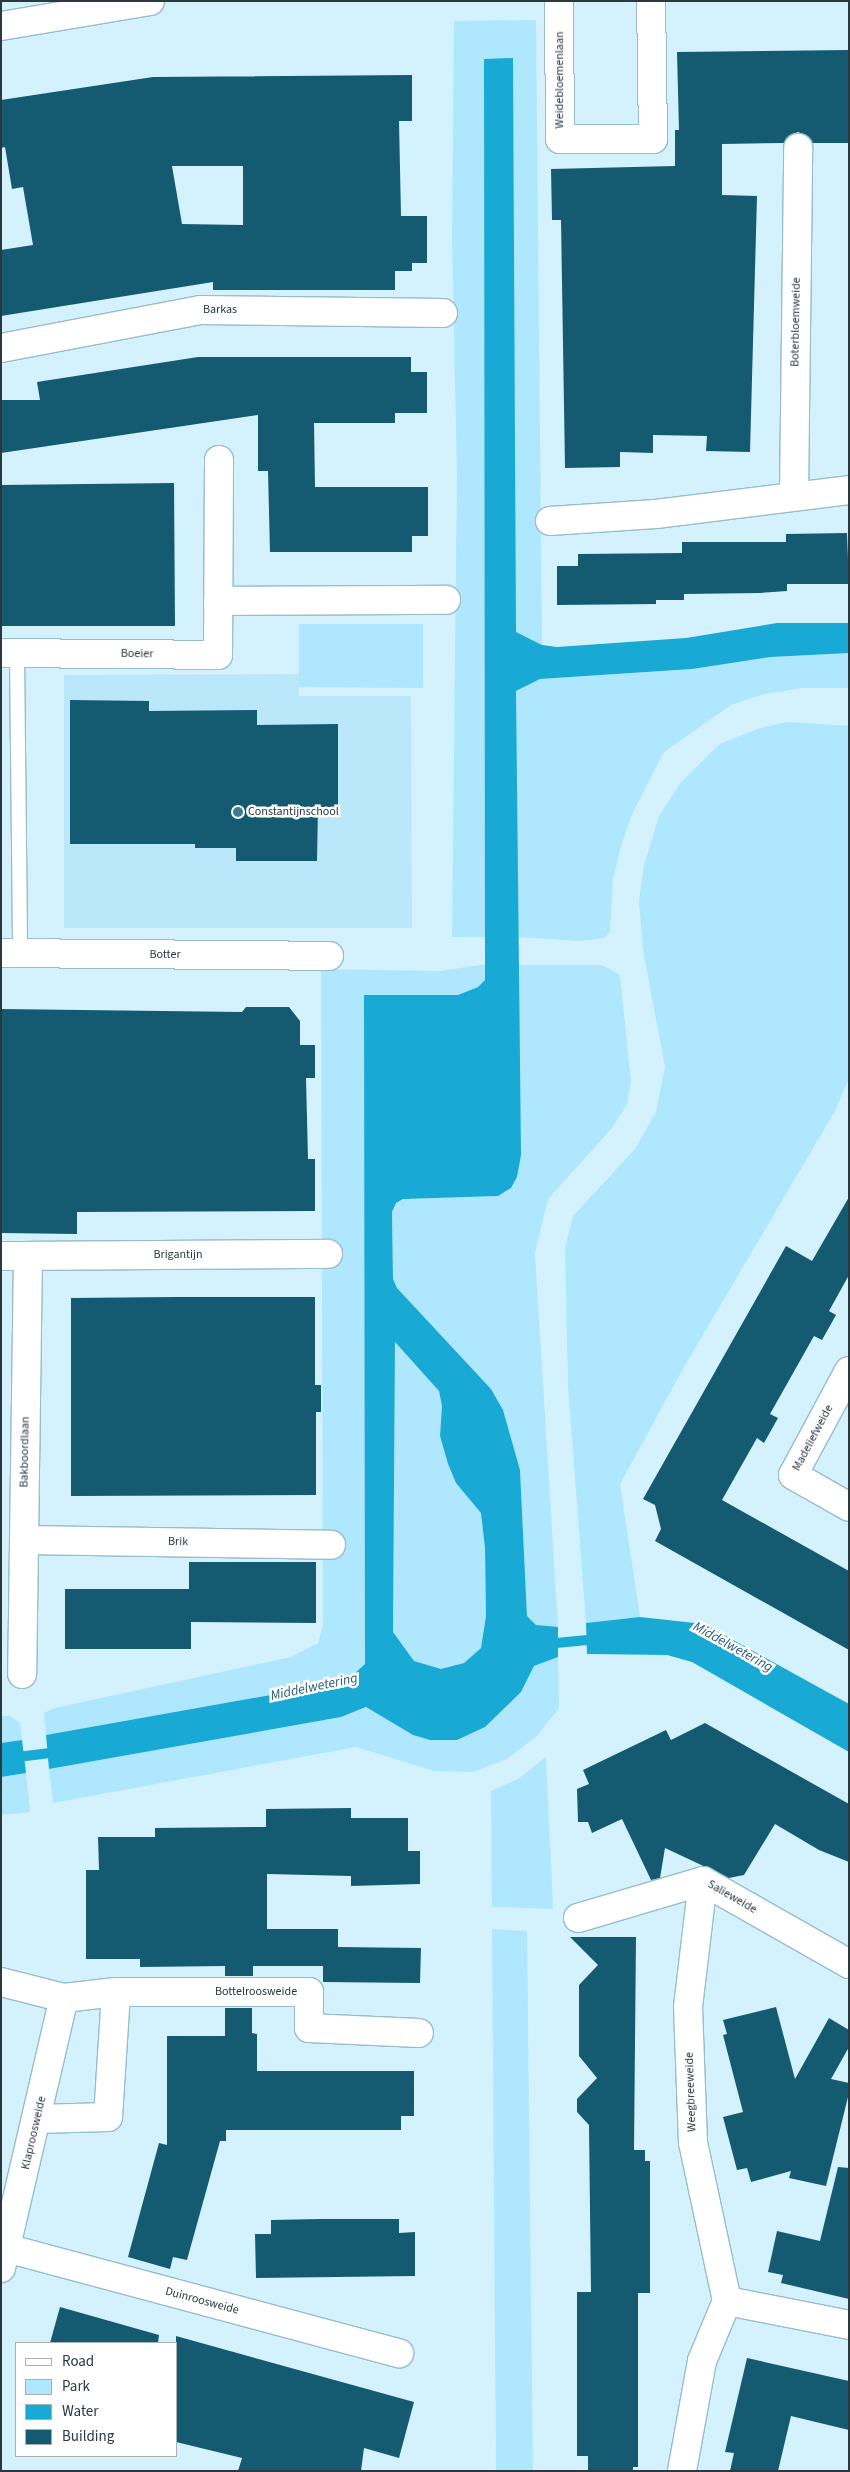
<!DOCTYPE html>
<style>
body{margin:0}
#map{position:relative;width:850px;height:2472px;overflow:hidden;background:#d4f1fe;font-family:"Source Sans 3",sans-serif}
div>[style]{position:absolute}
.built>*{inset:0;background:#bbe7fb}
.green>*{inset:0;background:#afe7ff}
.water>*{inset:0;background:#19a9d5}
.stream>*{height:10px;margin:-5px;padding:0 5px;transform-origin:5px;border-radius:5px;background:#19a9d5}
.building>*{inset:0;background:#145a71}
.roads{filter:drop-shadow(1px 0 #99bccb) drop-shadow(-1px 0 #99bccb) drop-shadow(0 1px #99bccb) drop-shadow(0 -1px #99bccb)}
.lane>*{height:14px;margin:-7px;padding:0 7px;transform-origin:7px;border-radius:7px;background:#fff}
.street>*{height:28px;margin:-14px;padding:0 14px;transform-origin:14px;border-radius:14px;background:#fff}
.dots>*{width:14px;height:14px;translate:-50% -50%;box-sizing:border-box;border:2px solid #fff;border-radius:50%}
span{translate:-50% -50%;white-space:nowrap;text-align:center;line-height:1.15;-webkit-text-stroke:5px #fff;paint-order:stroke}
.street-label{font-size:12px;color:#2b393f}
.poi-label{font-size:12px;color:#2b393f}
.left{translate:0 -50%;text-align:left}
.water-label{font-size:14px;color:#2c5e72;font-style:italic}
.frame{position:absolute;inset:0;border:2px solid #2b393f;pointer-events:none}
.legend{position:absolute;left:15px;top:2342px;width:162px;height:115px;box-sizing:border-box;background:#fff;border:1px solid #aab0b2;margin:0;padding:6px 9px;list-style:none;font-size:15px;color:#2b393f}
.legend li{display:flex;align-items:center;gap:10px;height:25px}
.legend b{width:25px;border:1px solid #aab0b2}
</style>
<div id="map">
<div class="built">
<div style="clip-path:polygon(299px 674px,299px 696px,411px 696px,412px 928px,64px 928px,64px 675px)"></div>
</div>
<div class="green">
<div style="clip-path:polygon(536px 20px,542px 645px,515px 632px,513px 59px,484px 59px,485px 937px,452px 937px,457px 476px,452px 239px,454px 21px)"></div>
<div style="clip-path:polygon(299px 624px,423px 624px,423px 688px,299px 687px)"></div>
<div style="clip-path:polygon(849px 653px,849px 688px,803px 688px,765px 694px,731px 705px,664px 752px,633px 812px,621px 846px,613px 880px,610px 932px,604px 938px,580px 941px,516px 937px,516px 691px,540px 679px,692px 669px,771px 657px)"></div>
<div style="clip-path:polygon(788px 722px,849px 726px,849px 1078px,835px 1111px,684px 1367px,620px 1484px,640px 1617px,586px 1623px,568px 1385px,565px 1248px,573px 1216px,635px 1149px,656px 1112px,665px 1067px,643px 950px,639px 901px,644px 865px,659px 816px,681px 782px,720px 744px,760px 728px)"></div>
<div style="clip-path:polygon(486px 964px,485px 980px,478px 987px,458px 995px,365px 995px,365px 1664px,353px 1675px,332px 1684px,46px 1735px,44px 1713px,55px 1708px,291px 1657px,318px 1643px,323px 1626px,321px 969px,441px 971px)"></div>
<div style="clip-path:polygon(518px 965px,602px 965px,620px 975px,631px 1081px,627px 1104px,612px 1128px,548px 1199px,535px 1253px,558px 1627px,547px 1628px,536px 1625px,527px 1616px,520px 1470px,491px 1389px,397px 1288px,393px 1279px,392px 1212px,396px 1203px,403px 1199px,498px 1196px,511px 1188px,517px 1177px)"></div>
<div style="clip-path:polygon(395px 1342px,439px 1391px,442px 1406px,440px 1436px,448px 1464px,456px 1483px,481px 1513px,485px 1548px,486px 1616px,481px 1648px,464px 1663px,441px 1669px,414px 1661px,393px 1632px)"></div>
<div style="clip-path:polygon(558px 1657px,559px 1708px,537px 1736px,507px 1759px,473px 1772px,434px 1771px,356px 1747px,53px 1803px,49px 1769px,341px 1717px,366px 1707px,413px 1735px,521px 1692px,534px 1666px)"></div>
<div style="clip-path:polygon(1px 1716px,10px 1716px,20px 1723px,22px 1740px,1px 1743px)"></div>
<div style="clip-path:polygon(546px 1757px,553px 1909px,492px 1907px,491px 1791px,518px 1779px)"></div>
<div style="clip-path:polygon(26px 1773px,30px 1812px,1px 1815px,1px 1777px)"></div>
<div style="clip-path:polygon(492px 1929px,527px 1931px,533px 2471px,496px 2471px)"></div>
</div>
<div class="water">
<div style="clip-path:polygon(evenodd,513px 58px,516px 632px,542px 645px,557px 647px,686px 638px,777px 623px,849px 623px,849px 653px,771px 657px,692px 669px,540px 679px,516px 691px,521px 1155px,517px 1177px,511px 1188px,498px 1196px,403px 1199px,396px 1203px,392px 1212px,393px 1279px,397px 1288px,491px 1389px,503px 1410px,520px 1470px,527px 1616px,536px 1625px,558px 1627px,558px 1657px,534px 1666px,521px 1692px,485px 1727px,457px 1740px,430px 1740px,413px 1735px,366px 1707px,341px 1717px,49px 1769px,46px 1735px,332px 1684px,353px 1675px,365px 1664px,364px 995px,458px 995px,478px 987px,485px 980px,484px 59px,513px 58px,395px 1342px,439px 1391px,442px 1406px,440px 1436px,448px 1464px,456px 1483px,481px 1513px,485px 1548px,486px 1616px,481px 1648px,464px 1663px,441px 1669px,414px 1661px,393px 1632px,395px 1342px)"></div>
<div style="clip-path:polygon(640px 1617px,704px 1624px,849px 1704px,849px 1752px,692px 1662px,667px 1655px,587px 1654px,586px 1623px)"></div>
<div style="clip-path:polygon(22px 1740px,26px 1773px,1px 1777px,1px 1743px)"></div>
</div>
<div class="stream">
<div style="left:546px;top:1644px;width:52px;rotate:-5.5deg"></div>
<div style="left:1px;top:1759px;width:58px;rotate:-6.9deg"></div>
</div>
<div class="building">
<div style="clip-path:polygon(849px 50px,849px 143px,812px 143px,806px 135px,798px 132px,790px 135px,784px 143px,722px 144px,722px 195px,757px 196px,750px 452px,706px 451px,707px 436px,653px 435px,653px 453px,620px 452px,620px 467px,565px 468px,561px 220px,552px 220px,551px 169px,675px 166px,675px 130px,679px 130px,677px 52px)"></div>
<div style="clip-path:polygon(evenodd,412px 75px,412px 121px,399px 121px,401px 216px,427px 216px,427px 263px,412px 263px,412px 271px,395px 271px,395px 290px,213px 290px,213px 282px,1px 316px,1px 250px,33px 245px,23px 187px,12px 189px,5px 147px,1px 148px,1px 100px,153px 77px,412px 75px,172px 166px,243px 166px,243px 225px,182px 224px,172px 166px)"></div>
<div style="clip-path:polygon(198px 357px,411px 357px,411px 372px,427px 372px,427px 413px,395px 413px,395px 423px,314px 423px,315px 487px,428px 487px,428px 536px,412px 536px,412px 552px,270px 552px,268px 471px,258px 471px,258px 415px,1px 453px,1px 400px,40px 400px,37px 382px)"></div>
<div style="clip-path:polygon(174px 483px,175px 626px,1px 626px,1px 485px)"></div>
<div style="clip-path:polygon(847px 533px,849px 584px,787px 584px,787px 591px,760px 593px,684px 594px,684px 600px,656px 600px,656px 604px,557px 605px,557px 566px,578px 566px,578px 554px,682px 553px,682px 542px,786px 542px,786px 534px)"></div>
<div style="clip-path:polygon(70px 700px,149px 701px,149px 711px,257px 710px,257px 725px,338px 724px,338px 807px,318px 807px,317px 861px,236px 861px,236px 848px,195px 848px,195px 844px,70px 844px)"></div>
<div style="clip-path:polygon(246px 1007px,289px 1007px,300px 1021px,300px 1045px,315px 1045px,315px 1078px,306px 1078px,308px 1159px,315px 1159px,315px 1211px,77px 1212px,77px 1234px,1px 1233px,1px 1009px,242px 1012px)"></div>
<div style="clip-path:polygon(849px 1197px,849px 1275px,829px 1311px,836px 1315px,822px 1340px,814px 1336px,770px 1414px,778px 1418px,764px 1443px,757px 1438px,722px 1500px,849px 1571px,849px 1650px,655px 1541px,661px 1529px,655px 1505px,643px 1499px,786px 1246px,812px 1261px)"></div>
<div style="clip-path:polygon(174px 1297px,315px 1297px,315px 1385px,321px 1385px,321px 1412px,316px 1412px,316px 1495px,71px 1496px,71px 1298px)"></div>
<div style="clip-path:polygon(189px 1562px,316px 1562px,316px 1623px,191px 1622px,191px 1649px,65px 1649px,65px 1589px,189px 1589px)"></div>
<div style="clip-path:polygon(705px 1723px,849px 1804px,849px 1862px,819px 1850px,775px 1824px,744px 1875px,729px 1878px,665px 1848px,660px 1878px,651px 1880px,622px 1819px,592px 1833px,588px 1822px,578px 1822px,577px 1789px,589px 1784px,583px 1770px,666px 1730px,671px 1740px)"></div>
<div style="clip-path:polygon(351px 1808px,351px 1818px,408px 1818px,408px 1851px,420px 1851px,420px 1884px,351px 1886px,351px 1876px,267px 1874px,267px 1929px,338px 1929px,338px 1947px,421px 1948px,420px 1983px,323px 1982px,323px 1966px,253px 1966px,253px 1976px,225px 1976px,225px 1966px,140px 1967px,140px 1959px,86px 1959px,86px 1870px,99px 1870px,98px 1837px,155px 1837px,155px 1828px,266px 1827px,266px 1809px)"></div>
<div style="clip-path:polygon(570px 1937px,636px 1937px,634px 2150px,645px 2150px,645px 2161px,650px 2161px,650px 2293px,638px 2293px,638px 2467px,633px 2467px,633px 2471px,588px 2471px,588px 2456px,577px 2456px,577px 2292px,591px 2292px,589px 2125px,577px 2112px,577px 2099px,597px 2078px,579px 2056px,579px 1985px,598px 1965px)"></div>
<div style="clip-path:polygon(776px 2007px,795px 2079px,829px 2018px,849px 2030px,849px 2047px,831px 2079px,849px 2083px,849px 2093px,826px 2186px,789px 2178px,791px 2171px,751px 2182px,747px 2168px,737px 2170px,723px 2117px,743px 2112px,723px 2035px,727px 2034px,723px 2020px)"></div>
<div style="clip-path:polygon(225px 2008px,252px 2008px,252px 2033px,257px 2034px,257px 2071px,414px 2071px,414px 2116px,401px 2116px,401px 2130px,226px 2130px,226px 2141px,220px 2141px,187px 2260px,173px 2257px,170px 2269px,128px 2257px,159px 2143px,167px 2145px,167px 2036px,225px 2036px)"></div>
<div style="clip-path:polygon(838px 2167px,849px 2168px,849px 2299px,781px 2283px,783px 2275px,768px 2272px,777px 2231px,820px 2241px)"></div>
<div style="clip-path:polygon(321px 2219px,399px 2219px,399px 2233px,415px 2232px,415px 2276px,256px 2278px,255px 2234px,271px 2234px,271px 2220px)"></div>
<div style="clip-path:polygon(60px 2307px,159px 2335px,158px 2343px,50px 2343px)"></div>
<div style="clip-path:polygon(176px 2336px,414px 2402px,399px 2458px,364px 2448px,361px 2471px,238px 2471px,242px 2458px,176px 2442px)"></div>
<div style="clip-path:polygon(747px 2358px,849px 2381px,849px 2430px,791px 2416px,778px 2471px,730px 2471px,734px 2453px,725px 2452px)"></div>
</div>
<div class="roads">
<div class="lane">
<div style="left:17px;top:653px;width:300px;rotate:89.4deg"></div>
</div>
<div class="street">
<div style="left:559px;top:1px;width:138px;rotate:89.6deg"></div>
<div style="left:560px;top:139px;width:93px"></div>
<div style="left:653px;top:139px;width:138px;rotate:-90.8deg"></div>
<div style="left:1px;top:26px;width:151px;rotate:-9.5deg"></div>
<div style="left:1px;top:348px;width:203px;rotate:-10.8deg"></div>
<div style="left:200px;top:310px;width:243px;rotate:0.7deg"></div>
<div style="left:794px;top:495px;width:347px;rotate:-89.3deg"></div>
<div style="left:550px;top:521px;width:106px;rotate:-3.8deg"></div>
<div style="left:656px;top:514px;width:194px;rotate:-7.1deg"></div>
<div style="left:218px;top:601px;width:228px;rotate:-0.3deg"></div>
<div style="left:1px;top:653px;width:217px;rotate:0.5deg"></div>
<div style="left:218px;top:655px;width:195px;rotate:-89.7deg"></div>
<div style="left:1px;top:953px;width:328px;rotate:0.5deg"></div>
<div style="left:1px;top:1256px;width:27px"></div>
<div style="left:28px;top:1256px;width:418px;rotate:90.8deg"></div>
<div style="left:28px;top:1256px;width:300px;rotate:-0.4deg"></div>
<div style="left:849px;top:1371px;width:118px;rotate:118.3deg"></div>
<div style="left:793px;top:1475px;width:64px;rotate:29.7deg"></div>
<div style="left:24px;top:1540px;width:307px;rotate:0.9deg"></div>
<div style="left:578px;top:1918px;width:130px;rotate:-16.5deg"></div>
<div style="left:703px;top:1881px;width:168px;rotate:29.6deg"></div>
<div style="left:1px;top:1982px;width:65px;rotate:14.3deg"></div>
<div style="left:64px;top:1998px;width:52px;rotate:-6.6deg"></div>
<div style="left:116px;top:1992px;width:193px"></div>
<div style="left:309px;top:1992px;width:36px;rotate:90deg"></div>
<div style="left:309px;top:2028px;width:110px;rotate:2.6deg"></div>
<div style="left:38px;top:2119px;width:70px;rotate:-1.6deg"></div>
<div style="left:108px;top:2117px;width:125px;rotate:-86.3deg"></div>
<div style="left:6px;top:2248px;width:407px;rotate:15deg"></div>
<div style="left:1px;top:2268px;width:277px;rotate:-76.9deg"></div>
<div style="left:727px;top:2301px;width:124px;rotate:11.1deg"></div>
<div style="left:682px;top:2471px;width:112px;rotate:-79.7deg"></div>
<div style="left:702px;top:2361px;width:65px;rotate:-67.4deg"></div>
<div style="left:727px;top:2301px;width:162px;rotate:-102.1deg"></div>
<div style="left:693px;top:2143px;width:136px;rotate:-92.1deg"></div>
<div style="left:688px;top:2007px;width:127px;rotate:-83.2deg"></div>
</div>
</div>
<div class="dots">
<div style="left:238px;top:812px;background:#3f7b92"></div>
</div>
<div class="street-label">
<span style="left:560px;top:80px;rotate:-90deg">Weidebloemenlaan</span>
<span style="left:220px;top:310px">Barkas</span>
<span style="left:796px;top:322px;rotate:-89deg">Boterbloemweide</span>
<span style="left:137px;top:654px;rotate:1deg">Boeier</span>
<span style="left:165px;top:955px">Botter</span>
<span style="left:178px;top:1255px">Brigantijn</span>
<span style="left:813px;top:1438px;rotate:-62deg">Madeliefweide</span>
<span style="left:25px;top:1452px;rotate:-89deg">Bakboordlaan</span>
<span style="left:178px;top:1542px;rotate:1deg">Brik</span>
<span style="left:732px;top:1897px;rotate:30deg">Salieweide</span>
<span style="left:256px;top:1992px">Bottelroosweide</span>
<span style="left:691px;top:2092px;rotate:-92deg">Weegbreeweide</span>
<span style="left:34px;top:2133px;rotate:-77deg">Klaproosweide</span>
<span style="left:202px;top:2301px;rotate:15deg">Duinroosweide</span>
</div>
<div class="poi-label">
<span class="left" style="left:248px;top:812px">Constantijnschool</span>
</div>
<div class="water-label">
<span style="left:733px;top:1647px;rotate:29deg">Middelwetering</span>
<span style="left:314px;top:1687px;rotate:-12deg">Middelwetering</span>
</div>
<div class="frame"></div>
<ul class="legend">
<li><b style="height:6px;background:#fff"></b>Road</li>
<li><b style="height:14px;background:#afe7ff"></b>Park</li>
<li><b style="height:14px;background:#19a9d5"></b>Water</li>
<li><b style="height:14px;background:#145a71"></b>Building</li>
</ul>
</div>
